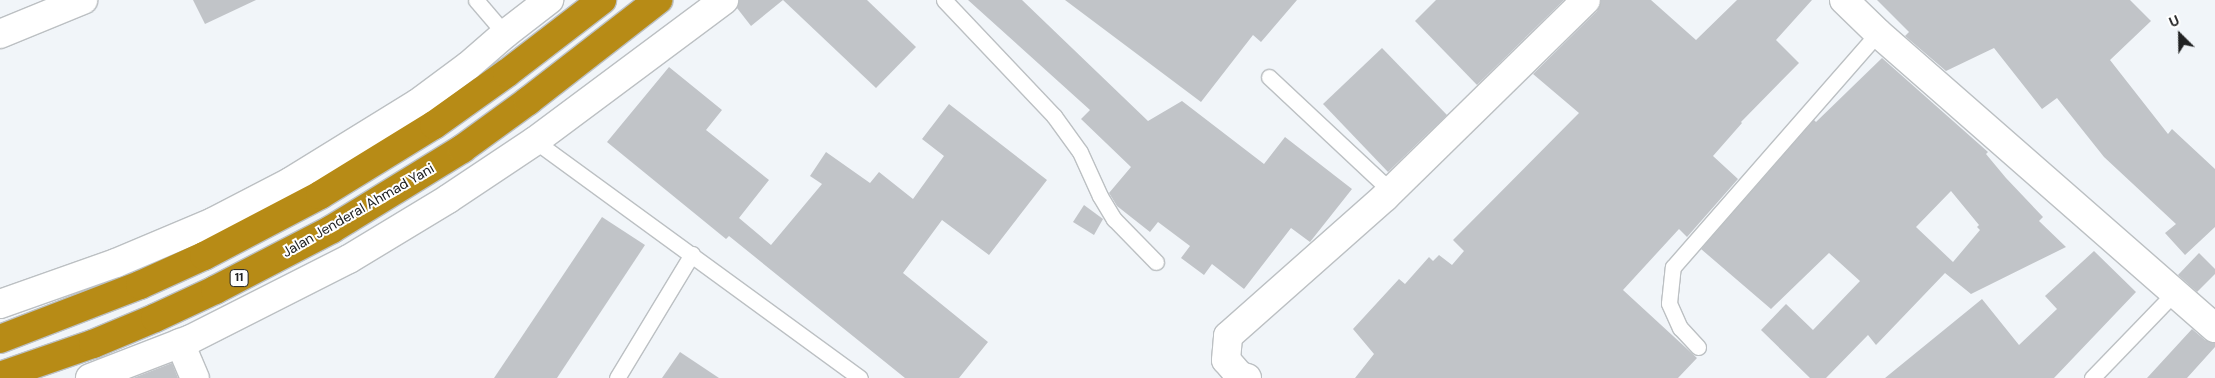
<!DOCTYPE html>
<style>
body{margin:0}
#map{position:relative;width:2215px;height:378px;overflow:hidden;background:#f1f5f9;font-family:"DM Sans",sans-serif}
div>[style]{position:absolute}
.building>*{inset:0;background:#c1c4c8}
.roads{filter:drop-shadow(1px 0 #bcc0c3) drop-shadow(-1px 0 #bcc0c3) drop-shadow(0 1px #bcc0c3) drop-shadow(0 -1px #bcc0c3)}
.lane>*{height:15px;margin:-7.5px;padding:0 7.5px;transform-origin:7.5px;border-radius:7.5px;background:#fff}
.street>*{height:28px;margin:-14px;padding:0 14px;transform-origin:14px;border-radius:14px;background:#fff}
.secondary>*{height:28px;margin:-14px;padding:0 14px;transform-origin:14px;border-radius:14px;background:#fff}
.highway>*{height:28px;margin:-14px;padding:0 14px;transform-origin:14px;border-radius:14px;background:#b78b16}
span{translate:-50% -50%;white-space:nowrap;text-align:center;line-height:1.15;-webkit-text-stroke:4px #fff;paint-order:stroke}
.shield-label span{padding:1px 4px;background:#fff;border:1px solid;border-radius:4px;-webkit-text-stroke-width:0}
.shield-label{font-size:12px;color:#212223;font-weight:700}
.street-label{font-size:14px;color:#212223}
.north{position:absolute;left:2155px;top:10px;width:50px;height:50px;-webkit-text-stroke:4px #fff;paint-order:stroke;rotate:337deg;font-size:14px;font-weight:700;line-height:20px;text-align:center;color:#212223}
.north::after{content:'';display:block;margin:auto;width:18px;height:22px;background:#212223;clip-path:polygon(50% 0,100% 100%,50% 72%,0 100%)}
</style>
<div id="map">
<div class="building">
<div style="clip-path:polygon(193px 0,256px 0,205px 24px)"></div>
<div style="clip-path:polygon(739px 0,783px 0,751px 26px,737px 8px)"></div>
<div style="clip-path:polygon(783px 0,867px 0,916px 47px,876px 88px)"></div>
<div style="clip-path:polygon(968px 0,1022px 0,1148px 121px,1182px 101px,1264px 164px,1285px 137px,1352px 189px,1310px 242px,1291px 228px,1244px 289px,1212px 264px,1204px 275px,1181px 258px,1190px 246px,1158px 222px,1150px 232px,1117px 206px,1109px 193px,1131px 167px,1081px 119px,1090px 110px)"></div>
<div style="clip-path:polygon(1065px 0,1297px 0,1261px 42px,1253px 35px,1201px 102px)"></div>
<div style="clip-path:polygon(1436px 0,1564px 0,1477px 85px,1415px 21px)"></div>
<div style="clip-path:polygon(1601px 0,1651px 0,1696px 40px,1737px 0,1812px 0,1776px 40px,1799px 63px,1741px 122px,1742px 123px,1713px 156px,1738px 179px,1687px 237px,1679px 229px,1623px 290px,1697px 358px,1678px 378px,1355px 378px,1374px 354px,1353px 329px,1399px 279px,1405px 284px,1429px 257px,1433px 261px,1439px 255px,1452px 265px,1464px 251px,1453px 240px,1579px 113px,1533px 74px,1597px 11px)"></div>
<div style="clip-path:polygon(1877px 0,2130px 0,2151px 21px,2110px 60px,2168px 134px,2172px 129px,2215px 169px,2215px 227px,2185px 255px,2165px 233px,2176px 224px,2104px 157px,2057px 98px,2042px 109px,1994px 48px,1946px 71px,1905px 36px,1909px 32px)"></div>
<div style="clip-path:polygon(1382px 48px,1447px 115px,1388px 172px,1323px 104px)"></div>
<div style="clip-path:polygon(evenodd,1882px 58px,1988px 152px,1986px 154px,2006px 178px,2043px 217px,2039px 221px,2066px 247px,1971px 294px,1945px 273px,1876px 345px,1868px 335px,1826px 378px,1810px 378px,1761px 330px,1786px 304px,1813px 330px,1860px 281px,1829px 253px,1771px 309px,1701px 249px,1814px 120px,1816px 122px,1882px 58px,1951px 191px,1979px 225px,1977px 227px,1980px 230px,1953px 262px,1916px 227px,1951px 191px)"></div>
<div style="clip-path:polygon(669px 67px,722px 110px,706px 130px,769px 180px,739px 218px,771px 245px,822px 184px,810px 176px,826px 152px,870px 183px,879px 172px,913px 199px,944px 156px,922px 139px,949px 104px,1047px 180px,989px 255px,942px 220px,903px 273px,988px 342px,959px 378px,905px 378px,729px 236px,726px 239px,607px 142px)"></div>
<div style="clip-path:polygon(1084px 205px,1103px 219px,1094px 235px,1073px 222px)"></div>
<div style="clip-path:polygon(602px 217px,645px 245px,557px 378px,494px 378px)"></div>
<div style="clip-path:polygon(2094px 251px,2136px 292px,2054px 378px,1885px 378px,1982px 299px,2019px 345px,2057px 309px,2045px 296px)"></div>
<div style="clip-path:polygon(2199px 253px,2215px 269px,2215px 274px,2197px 292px,2178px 275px)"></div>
<div style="clip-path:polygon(2192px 329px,2205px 340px,2215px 343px,2215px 347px,2187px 378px,2147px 378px)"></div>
<div style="clip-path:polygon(680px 352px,719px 378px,662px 378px)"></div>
<div style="clip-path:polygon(172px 363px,178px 378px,133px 378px)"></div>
</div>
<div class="roads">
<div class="lane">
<div style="left:476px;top:0;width:45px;rotate:49.5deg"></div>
<div style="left:944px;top:0;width:160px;rotate:46.5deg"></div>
<div style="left:1054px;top:116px;width:44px;rotate:54.2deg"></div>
<div style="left:1080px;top:152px;width:48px;rotate:65.6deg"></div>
<div style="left:1100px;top:196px;width:27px;rotate:59deg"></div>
<div style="left:1114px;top:219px;width:60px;rotate:45.7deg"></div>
<div style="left:1269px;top:77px;width:167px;rotate:43.1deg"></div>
<div style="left:535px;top:141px;width:402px;rotate:36.1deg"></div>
<div style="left:1698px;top:347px;width:26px;rotate:-133deg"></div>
<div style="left:1680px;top:328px;width:27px;rotate:-114deg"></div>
<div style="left:1669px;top:303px;width:36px;rotate:-84deg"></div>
<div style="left:1673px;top:267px;width:311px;rotate:-48.8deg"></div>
<div style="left:617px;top:378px;width:145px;rotate:-58.8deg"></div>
<div style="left:2092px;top:378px;width:118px;rotate:-46deg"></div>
</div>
<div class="street">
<div style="left:1844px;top:0;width:47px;rotate:44.1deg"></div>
<div style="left:1878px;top:33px;width:448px;rotate:41.2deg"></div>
<div style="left:0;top:34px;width:90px;rotate:-22.3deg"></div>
<div style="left:180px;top:343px;width:38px;rotate:67deg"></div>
<div style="left:1247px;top:378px;width:7px;rotate:-164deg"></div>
<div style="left:1240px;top:376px;width:21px;rotate:-131deg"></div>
<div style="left:1226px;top:360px;width:24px;rotate:-85deg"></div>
<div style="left:1228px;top:336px;width:210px;rotate:-41.5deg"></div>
<div style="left:1385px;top:197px;width:281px;rotate:-44.4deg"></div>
</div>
<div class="secondary">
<div style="left:0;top:304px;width:123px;rotate:-19.5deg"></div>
<div style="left:116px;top:263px;width:105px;rotate:-22.9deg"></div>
<div style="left:213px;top:222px;width:87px;rotate:-27.5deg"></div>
<div style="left:290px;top:182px;width:150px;rotate:-31.7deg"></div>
<div style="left:418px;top:103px;width:62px;rotate:-36.5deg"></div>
<div style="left:468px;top:66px;width:49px;rotate:-40.9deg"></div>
<div style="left:505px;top:34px;width:56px;rotate:-37.7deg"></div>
<div style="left:90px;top:378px;width:108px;rotate:-21.1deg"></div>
<div style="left:191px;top:339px;width:177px;rotate:-26.9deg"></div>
<div style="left:349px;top:259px;width:116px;rotate:-31.2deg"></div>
<div style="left:448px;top:199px;width:105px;rotate:-33.7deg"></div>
<div style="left:535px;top:141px;width:236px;rotate:-36.7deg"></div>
</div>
<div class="highway">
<div style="left:0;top:339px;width:150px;rotate:-21.1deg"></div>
<div style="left:140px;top:285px;width:70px;rotate:-24.4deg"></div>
<div style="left:204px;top:256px;width:131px;rotate:-27.7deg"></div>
<div style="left:320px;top:195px;width:134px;rotate:-31.6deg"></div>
<div style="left:434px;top:125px;width:90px;rotate:-35.5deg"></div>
<div style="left:507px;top:73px;width:120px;rotate:-37.5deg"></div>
<div style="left:0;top:376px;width:98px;rotate:-19deg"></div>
<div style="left:93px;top:344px;width:67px;rotate:-22.8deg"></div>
<div style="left:155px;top:318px;width:66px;rotate:-25deg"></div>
<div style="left:215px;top:290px;width:132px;rotate:-27.5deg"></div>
<div style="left:332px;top:229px;width:153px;rotate:-31.6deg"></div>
<div style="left:462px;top:149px;width:82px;rotate:-36deg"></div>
<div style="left:528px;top:101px;width:165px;rotate:-37.8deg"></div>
</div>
</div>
<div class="shield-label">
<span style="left:239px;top:278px">11</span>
</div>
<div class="street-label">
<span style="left:358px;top:210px;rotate:-30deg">Jalan Jenderal Ahmad Yani</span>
</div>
<div class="north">U</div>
</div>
